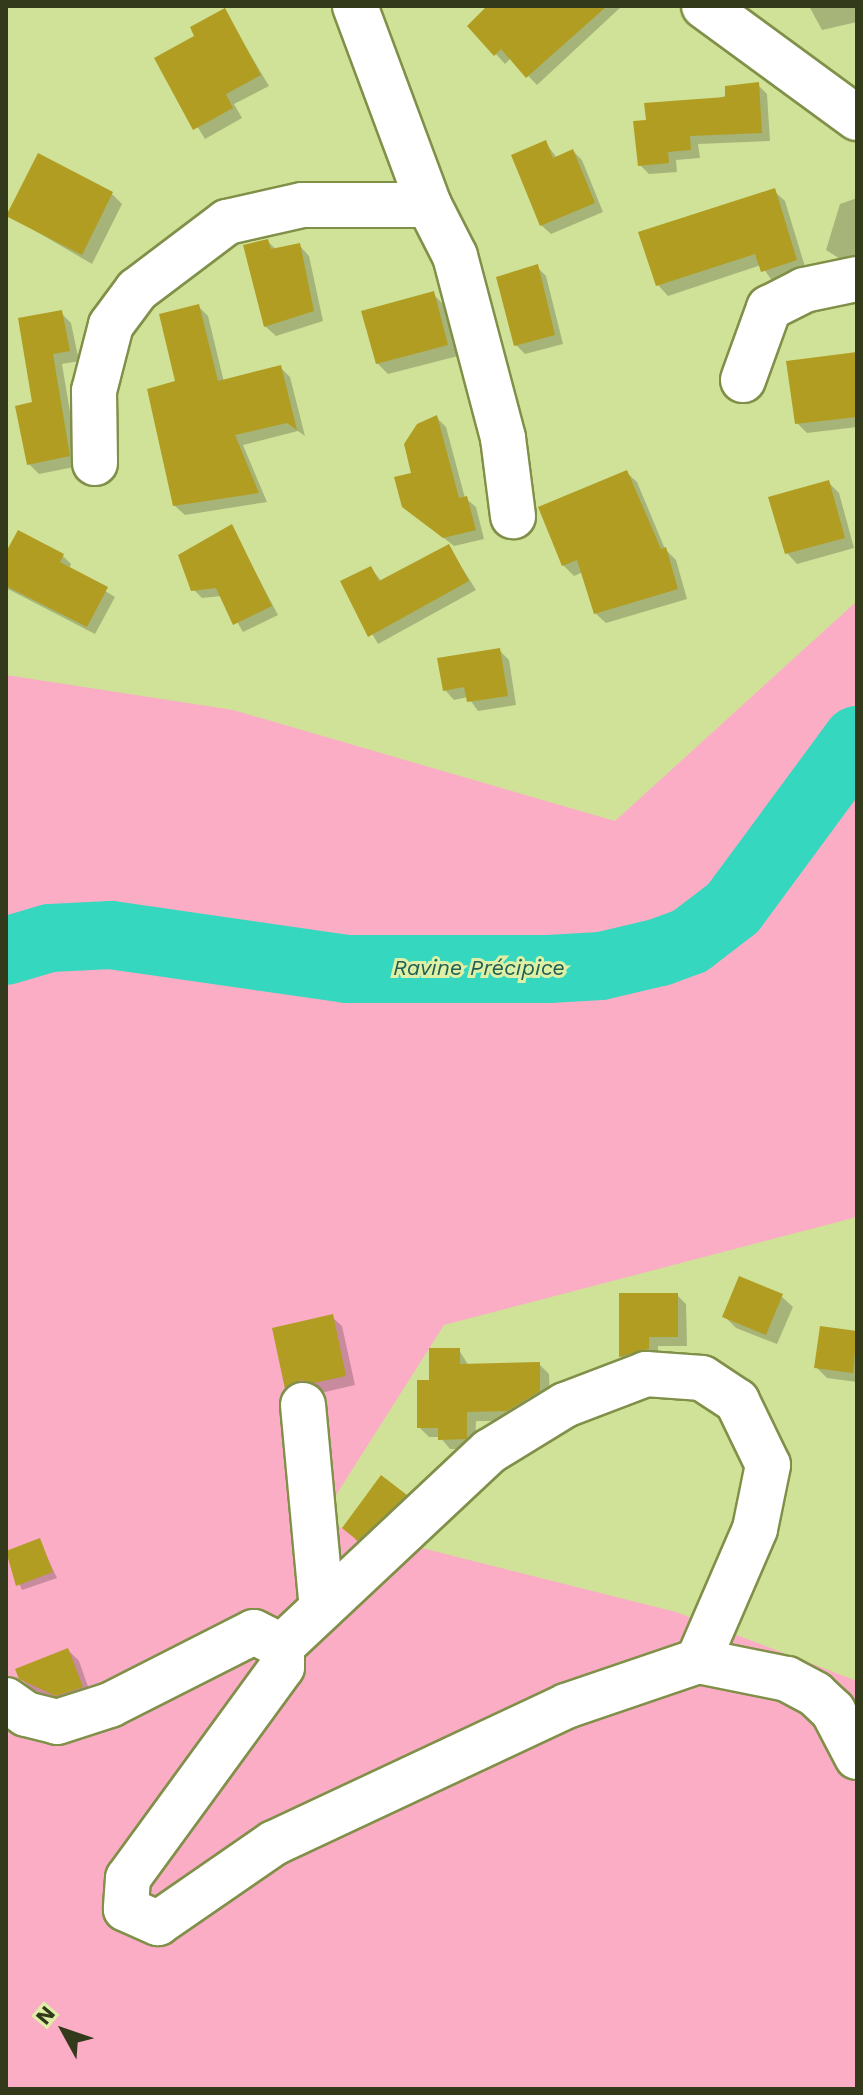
<!DOCTYPE html>
<meta charset="utf-8">
<style>
body{margin:0}
#map{position:relative;width:863px;height:2095px;overflow:hidden;background:#d0e298;font-family:"Work Sans",sans-serif}
div>[style]{position:absolute}
.green>*{inset:0;background:#fbadc5}
.shadow>*{inset:0;background:#0003}
.river>*{height:68px;margin:-34px;padding:0 34px;transform-origin:34px;border-radius:34px;background:#35d8bf}
.building>*{inset:0;background:#b19d22}
.roads{filter:drop-shadow(2px 0 #819049) drop-shadow(-2px 0 #819049) drop-shadow(0 2px #819049) drop-shadow(0 -2px #819049)}
.street>*{height:44px;margin:-22px;padding:0 22px;transform-origin:22px;border-radius:22px;background:#fff}
span{translate:-50% -50%;white-space:nowrap;text-align:center;line-height:1.15;-webkit-text-stroke:6px #ddf0a5;paint-order:stroke}
.water-label{font-size:22px;color:#215f54;font-style:italic}
.frame{position:absolute;inset:0;border:8px solid #333a1b;pointer-events:none}
.north{position:absolute;left:24px;top:1991px;width:80px;height:80px;-webkit-text-stroke:6px #ddf0a5;paint-order:stroke;rotate:310deg;font-size:22px;font-weight:700;line-height:32px;text-align:center;color:#333a1b}
.north::after{content:'';display:block;margin:auto;width:28px;height:36px;background:#333a1b;clip-path:polygon(50% 0,100% 100%,50% 72%,0 100%)}
</style>
<div id="map">
<div class="green">
<div style="clip-path:polygon(857px 601px,857px 1217px,444px 1325px,319px 1522px,676px 1612px,857px 1681px,857px 2089px,6px 2089px,6px 675px,233px 710px,615px 821px)"></div>
</div>
<div class="shadow">
<div style="clip-path:polygon(490px 6px,622px 6px,537px 85px,511px 58px,505px 64px,470px 26px)"></div>
<div style="clip-path:polygon(809px 6px,857px 6px,857px 22px,822px 30px)"></div>
<div style="clip-path:polygon(224px 11px,269px 86px,234px 104px,242px 118px,205px 139px,156px 59px,197px 37px)"></div>
<div style="clip-path:polygon(758px 85px,767px 94px,770px 141px,698px 144px,700px 158px,676px 160px,677px 172px,649px 174px,640px 165px,648px 122px)"></div>
<div style="clip-path:polygon(545px 142px,557px 158px,573px 151px,582px 160px,603px 212px,551px 234px,541px 225px)"></div>
<div style="clip-path:polygon(774px 191px,785px 201px,806px 270px,773px 282px,761px 265px,668px 296px,658px 285px)"></div>
<div style="clip-path:polygon(112px 194px,122px 204px,92px 264px,8px 215px)"></div>
<div style="clip-path:polygon(857px 198px,857px 267px,853px 267px,826px 250px,840px 204px)"></div>
<div style="clip-path:polygon(267px 241px,277px 250px,299px 245px,309px 256px,323px 321px,276px 336px,265px 326px)"></div>
<div style="clip-path:polygon(537px 267px,546px 276px,563px 344px,525px 354px,516px 345px)"></div>
<div style="clip-path:polygon(433px 294px,444px 305px,458px 356px,388px 374px,377px 363px)"></div>
<div style="clip-path:polygon(199px 307px,208px 316px,224px 382px,280px 367px,290px 377px,305px 436px,298px 431px,243px 445px,267px 502px,185px 515px,175px 506px)"></div>
<div style="clip-path:polygon(61px 313px,71px 323px,79px 361px,62px 364px,79px 466px,39px 474px,29px 464px,34px 404px)"></div>
<div style="clip-path:polygon(857px 354px,857px 427px,807px 433px,797px 423px)"></div>
<div style="clip-path:polygon(437px 418px,446px 427px,465px 498px,476px 507px,484px 539px,454px 546px,404px 506px)"></div>
<div style="clip-path:polygon(626px 472px,637px 482px,665px 549px,676px 560px,687px 599px,606px 623px,595px 613px,583px 572px,574px 576px,563px 565px)"></div>
<div style="clip-path:polygon(828px 482px,839px 493px,854px 548px,797px 564px,787px 553px)"></div>
<div style="clip-path:polygon(231px 526px,278px 615px,243px 632px,222px 596px,202px 598px,193px 589px)"></div>
<div style="clip-path:polygon(449px 547px,476px 590px,378px 644px,343px 582px,371px 568px,382px 582px)"></div>
<div style="clip-path:polygon(63px 556px,71px 564px,69px 569px,115px 597px,95px 634px,6px 588px,6px 557px)"></div>
<div style="clip-path:polygon(499px 650px,509px 660px,516px 705px,478px 711px,468px 697px,454px 700px,445px 690px)"></div>
<div style="clip-path:polygon(621px 1295px,677px 1295px,686px 1304px,687px 1346px,658px 1346px,658px 1358px,631px 1366px,621px 1357px)"></div>
<div style="clip-path:polygon(781px 1296px,793px 1307px,777px 1344px,736px 1328px,725px 1317px)"></div>
<div style="clip-path:polygon(332px 1317px,342px 1326px,355px 1385px,325px 1392px,310px 1389px,296px 1397px,287px 1388px)"></div>
<div style="clip-path:polygon(821px 1329px,857px 1333px,857px 1382px,827px 1378px,816px 1367px)"></div>
<div style="clip-path:polygon(459px 1350px,469px 1366px,539px 1364px,549px 1374px,550px 1401px,518px 1421px,476px 1421px,475px 1449px,450px 1449px,440px 1437px,429px 1437px,419px 1427px,431px 1382px)"></div>
<div style="clip-path:polygon(406px 1496px,416px 1507px,370px 1550px,355px 1539px)"></div>
<div style="clip-path:polygon(39px 1540px,57px 1578px,22px 1590px,6px 1553px)"></div>
<div style="clip-path:polygon(68px 1650px,79px 1661px,92px 1698px,69px 1706px,32px 1689px,20px 1678px)"></div>
</div>
<div class="river">
<div style="left:6px;top:951px;width:46px;rotate:-16.5deg"></div>
<div style="left:50px;top:938px;width:61px;rotate:-2.8deg"></div>
<div style="left:111px;top:935px;width:238px;rotate:8.2deg"></div>
<div style="left:347px;top:969px;width:202px"></div>
<div style="left:549px;top:969px;width:52px;rotate:-3.3deg"></div>
<div style="left:601px;top:966px;width:61px;rotate:-13.3deg"></div>
<div style="left:660px;top:952px;width:32px;rotate:-20deg"></div>
<div style="left:690px;top:941px;width:54px;rotate:-37.5deg"></div>
<div style="left:733px;top:908px;width:209px;rotate:-53.6deg"></div>
</div>
<div class="building">
<div style="clip-path:polygon(487px 6px,607px 6px,526px 78px,501px 49px,494px 56px,467px 26px)"></div>
<div style="clip-path:polygon(225px 8px,261px 75px,226px 94px,233px 108px,193px 130px,154px 58px,194px 36px,190px 27px)"></div>
<div style="clip-path:polygon(759px 82px,762px 133px,690px 136px,691px 150px,668px 152px,669px 163px,638px 166px,633px 121px,646px 120px,644px 103px,725px 97px,725px 86px)"></div>
<div style="clip-path:polygon(546px 140px,553px 158px,573px 149px,595px 203px,540px 226px,511px 155px)"></div>
<div style="clip-path:polygon(38px 153px,113px 192px,82px 255px,6px 216px)"></div>
<div style="clip-path:polygon(775px 188px,797px 260px,761px 272px,755px 254px,656px 286px,638px 232px)"></div>
<div style="clip-path:polygon(268px 239px,271px 249px,300px 243px,314px 311px,264px 327px,243px 245px)"></div>
<div style="clip-path:polygon(538px 264px,555px 335px,514px 346px,496px 277px)"></div>
<div style="clip-path:polygon(434px 291px,448px 345px,376px 364px,361px 311px)"></div>
<div style="clip-path:polygon(199px 304px,218px 381px,281px 365px,297px 430px,287px 423px,235px 435px,259px 493px,173px 506px,147px 389px,175px 381px,159px 314px)"></div>
<div style="clip-path:polygon(62px 310px,70px 351px,53px 354px,70px 456px,27px 465px,15px 406px,32px 402px,18px 318px)"></div>
<div style="clip-path:polygon(857px 352px,857px 417px,795px 424px,786px 361px)"></div>
<div style="clip-path:polygon(437px 415px,459px 498px,467px 496px,476px 530px,443px 538px,402px 507px,394px 477px,411px 473px,404px 444px,417px 424px)"></div>
<div style="clip-path:polygon(627px 470px,661px 549px,666px 547px,678px 589px,594px 614px,577px 560px,562px 566px,538px 507px)"></div>
<div style="clip-path:polygon(829px 480px,845px 538px,785px 554px,768px 497px)"></div>
<div style="clip-path:polygon(232px 524px,272px 606px,233px 625px,216px 588px,191px 591px,178px 555px)"></div>
<div style="clip-path:polygon(18px 530px,64px 554px,60px 562px,108px 587px,87px 627px,6px 586px,6px 552px)"></div>
<div style="clip-path:polygon(449px 544px,469px 581px,368px 637px,340px 581px,371px 566px,379px 581px)"></div>
<div style="clip-path:polygon(500px 648px,508px 696px,467px 702px,464px 687px,443px 691px,437px 658px)"></div>
<div style="clip-path:polygon(739px 1276px,783px 1294px,766px 1335px,722px 1317px)"></div>
<div style="clip-path:polygon(619px 1293px,678px 1293px,678px 1337px,649px 1337px,649px 1349px,619px 1357px)"></div>
<div style="clip-path:polygon(333px 1314px,346px 1376px,314px 1383px,300px 1380px,285px 1389px,272px 1328px)"></div>
<div style="clip-path:polygon(820px 1326px,857px 1331px,853px 1373px,814px 1368px)"></div>
<div style="clip-path:polygon(429px 1348px,460px 1348px,460px 1364px,540px 1362px,540px 1391px,507px 1411px,467px 1412px,467px 1439px,438px 1440px,438px 1428px,417px 1428px,417px 1380px,429px 1380px)"></div>
<div style="clip-path:polygon(381px 1475px,407px 1495px,358px 1541px,342px 1528px)"></div>
<div style="clip-path:polygon(40px 1538px,53px 1572px,16px 1586px,6px 1551px)"></div>
<div style="clip-path:polygon(68px 1648px,83px 1687px,56px 1696px,19px 1679px,15px 1669px)"></div>
</div>
<div class="roads">
<div class="street">
<div style="left:355px;top:6px;width:212px;rotate:69.6deg"></div>
<div style="left:429px;top:205px;width:57px;rotate:63deg"></div>
<div style="left:455px;top:256px;width:188px;rotate:75.2deg"></div>
<div style="left:503px;top:438px;width:79px;rotate:82.7deg"></div>
<div style="left:704px;top:6px;width:190px;rotate:36.2deg"></div>
<div style="left:743px;top:380px;width:77px;rotate:-70.1deg"></div>
<div style="left:769px;top:308px;width:39px;rotate:-27deg"></div>
<div style="left:804px;top:290px;width:54px;rotate:-11.7deg"></div>
<div style="left:95px;top:463px;width:72px;rotate:-90.8deg"></div>
<div style="left:94px;top:391px;width:68px;rotate:-75.6deg"></div>
<div style="left:111px;top:325px;width:44px;rotate:-53.4deg"></div>
<div style="left:137px;top:290px;width:113px;rotate:-37.1deg"></div>
<div style="left:227px;top:222px;width:77px;rotate:-12.8deg"></div>
<div style="left:302px;top:205px;width:127px"></div>
<div style="left:303px;top:1405px;width:204px;rotate:84.7deg"></div>
<div style="left:282px;top:1646px;width:285px;rotate:-43.2deg"></div>
<div style="left:490px;top:1451px;width:88px;rotate:-31.5deg"></div>
<div style="left:565px;top:1405px;width:87px;rotate:-20.9deg"></div>
<div style="left:646px;top:1374px;width:56px;rotate:4.1deg"></div>
<div style="left:702px;top:1378px;width:42px;rotate:33.3deg"></div>
<div style="left:737px;top:1401px;width:71px;rotate:64.2deg"></div>
<div style="left:768px;top:1465px;width:65px;rotate:101.5deg"></div>
<div style="left:755px;top:1529px;width:144px;rotate:113.4deg"></div>
<div style="left:698px;top:1661px;width:91px;rotate:11.4deg"></div>
<div style="left:787px;top:1679px;width:32px;rotate:28deg"></div>
<div style="left:815px;top:1694px;width:25px;rotate:43deg"></div>
<div style="left:833px;top:1711px;width:52px;rotate:62.4deg"></div>
<div style="left:6px;top:1700px;width:24px;rotate:35deg"></div>
<div style="left:26px;top:1714px;width:32px;rotate:14deg"></div>
<div style="left:57px;top:1722px;width:56px;rotate:-17.8deg"></div>
<div style="left:110px;top:1705px;width:161px;rotate:-26.9deg"></div>
<div style="left:254px;top:1632px;width:31px;rotate:27deg"></div>
<div style="left:282px;top:1646px;width:21px;rotate:90deg"></div>
<div style="left:282px;top:1667px;width:261px;rotate:126.1deg"></div>
<div style="left:128px;top:1878px;width:31px;rotate:94deg"></div>
<div style="left:126px;top:1909px;width:35px;rotate:24deg"></div>
<div style="left:158px;top:1923px;width:141px;rotate:-34.6deg"></div>
<div style="left:274px;top:1843px;width:323px;rotate:-25.1deg"></div>
<div style="left:566px;top:1706px;width:139px;rotate:-18.8deg"></div>
</div>
</div>
<div class="water-label">
<span style="left:479px;top:968px">Ravine Précipice</span>
</div>
<div class="frame"></div>
<div class="north">N</div>
</div>
